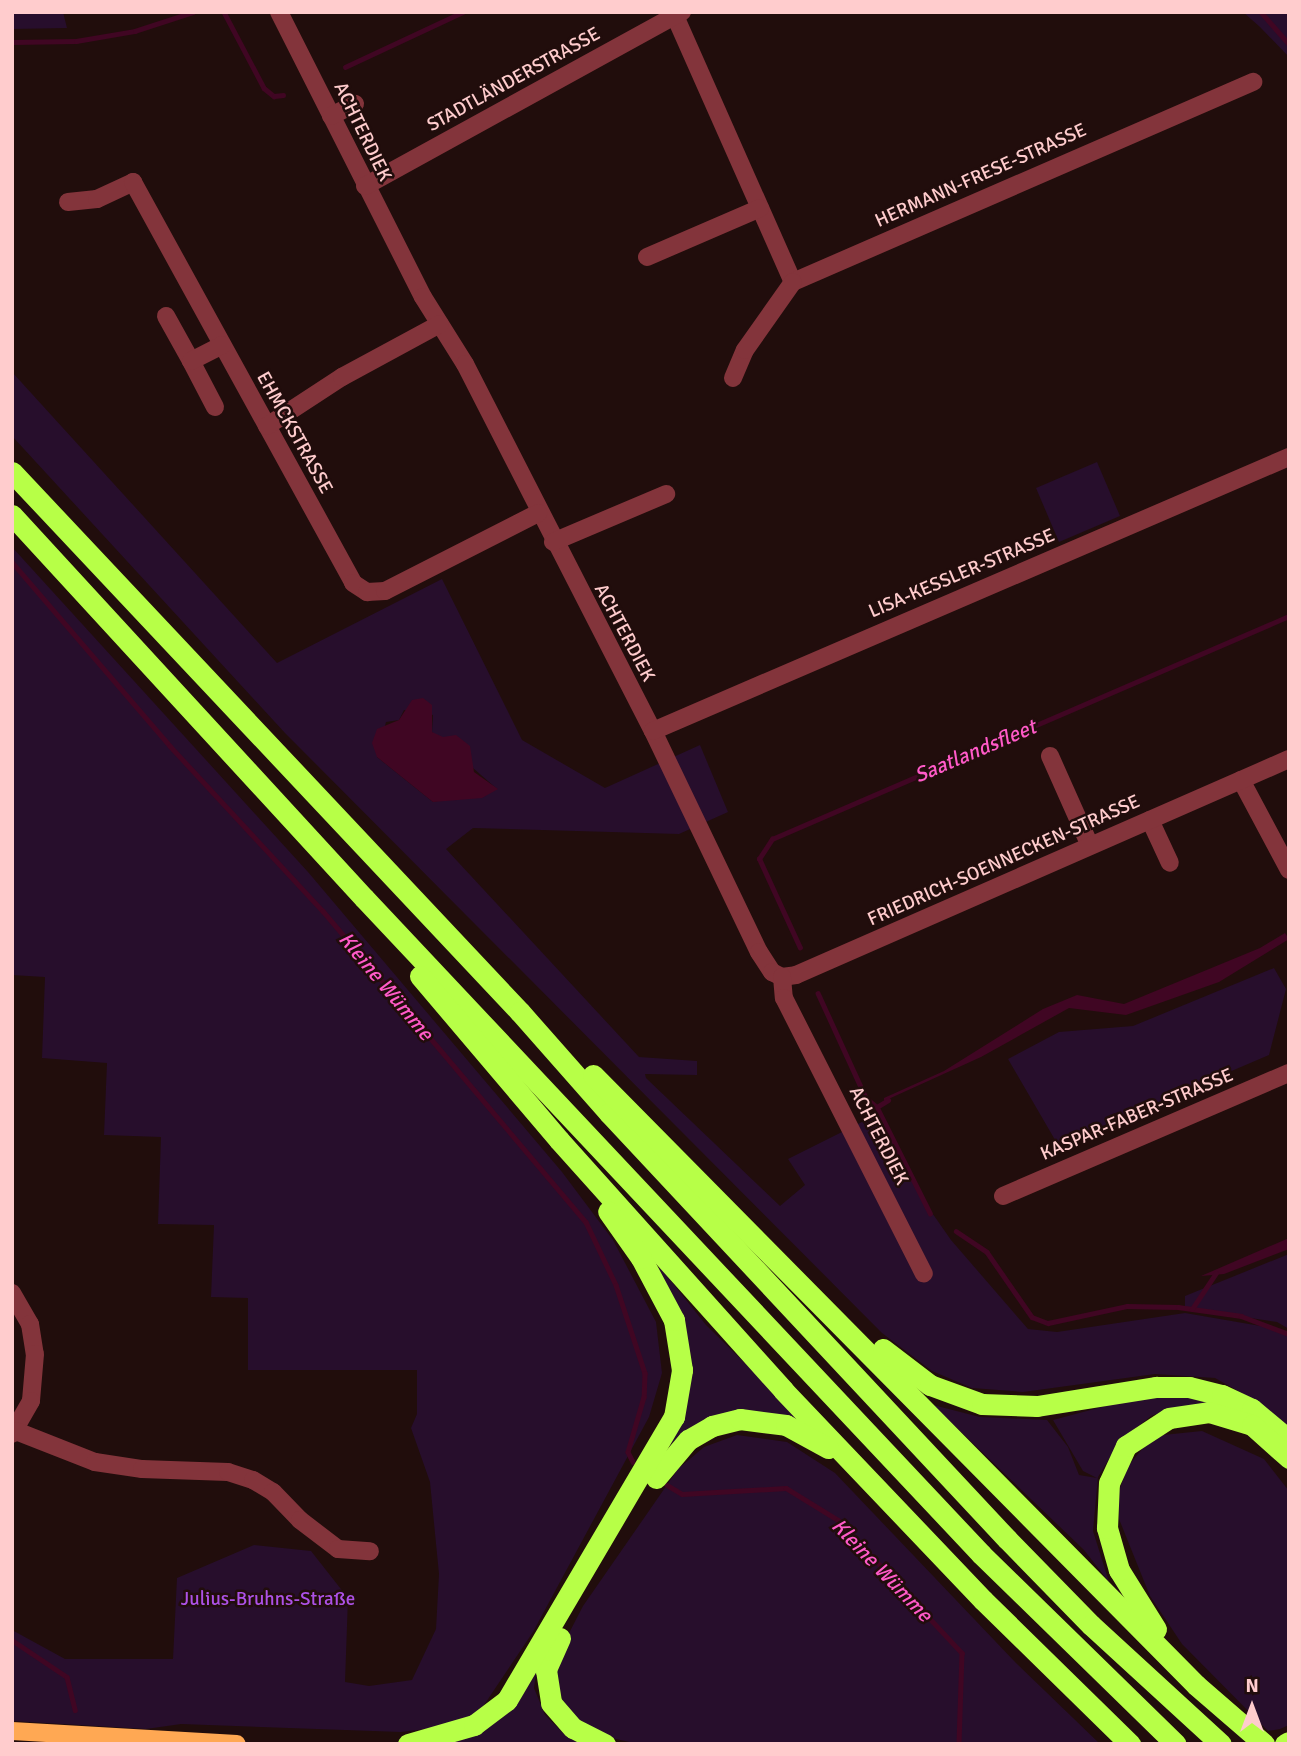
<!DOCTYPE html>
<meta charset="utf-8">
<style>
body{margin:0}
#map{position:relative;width:1301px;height:1756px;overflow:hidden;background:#210d0c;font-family:Signika,sans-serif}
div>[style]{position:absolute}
.green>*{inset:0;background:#270e2c}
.water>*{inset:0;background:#400623}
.stream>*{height:4.5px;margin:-2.25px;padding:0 2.25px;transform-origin:2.25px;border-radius:2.25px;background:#400623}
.minor>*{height:18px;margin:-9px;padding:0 9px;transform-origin:9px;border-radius:9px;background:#83343b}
.major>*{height:18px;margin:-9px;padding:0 9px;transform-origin:9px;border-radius:9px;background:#ffa853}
.highway>*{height:21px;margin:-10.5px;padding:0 10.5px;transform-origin:10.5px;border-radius:10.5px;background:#b7ff47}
span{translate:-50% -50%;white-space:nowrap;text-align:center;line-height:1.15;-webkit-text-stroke:5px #210d0c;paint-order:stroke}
.street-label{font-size:19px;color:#ffcccd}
.park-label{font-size:19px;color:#ad51e6}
.water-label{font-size:21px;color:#ff5ac8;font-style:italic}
.frame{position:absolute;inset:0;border:14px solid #ffcccd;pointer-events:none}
.north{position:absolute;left:1217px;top:1672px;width:70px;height:70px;-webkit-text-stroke:5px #210d0c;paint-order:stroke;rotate:0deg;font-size:19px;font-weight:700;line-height:28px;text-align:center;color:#ffcccd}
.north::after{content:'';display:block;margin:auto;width:24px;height:32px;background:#ffcccd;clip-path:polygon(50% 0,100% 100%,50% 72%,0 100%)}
</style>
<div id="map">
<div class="green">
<div style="clip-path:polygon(12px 12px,63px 12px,67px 28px,12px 29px)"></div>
<div style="clip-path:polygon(1243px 12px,1289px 12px,1289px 57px,1260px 27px)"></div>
<div style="clip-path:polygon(evenodd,12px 372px,277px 663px,442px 579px,522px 740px,605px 788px,700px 745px,728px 812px,679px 834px,473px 828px,446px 849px,639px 1057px,697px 1061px,697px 1075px,645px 1074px,646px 1078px,780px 1206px,805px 1185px,788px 1159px,878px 1114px,921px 1197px,951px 1240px,1028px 1329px,1057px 1332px,1185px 1313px,1278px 1329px,1289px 1335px,1289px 1433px,1261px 1404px,1215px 1378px,1155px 1374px,1023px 1392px,972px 1388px,932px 1371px,882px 1333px,285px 733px,12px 436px,12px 372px,404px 710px,433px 715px,432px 732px,497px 789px,433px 802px,377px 757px,386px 722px,399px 720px,404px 710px)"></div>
<div style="clip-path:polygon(1097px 462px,1120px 516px,1059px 542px,1036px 488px)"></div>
<div style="clip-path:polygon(12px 547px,308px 872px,562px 1172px,613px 1240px,656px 1322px,662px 1373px,649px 1417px,533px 1632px,478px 1714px,442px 1727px,401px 1732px,181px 1724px,146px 1729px,12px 1721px,12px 1630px,65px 1659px,173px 1659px,177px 1578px,254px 1545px,311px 1551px,348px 1598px,345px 1682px,369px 1686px,412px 1680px,436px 1629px,439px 1574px,430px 1482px,411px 1428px,417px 1414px,417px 1370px,248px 1370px,248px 1298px,211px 1297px,214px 1225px,158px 1224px,161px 1137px,104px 1135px,107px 1063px,42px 1058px,45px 977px,12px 975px)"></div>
<div style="clip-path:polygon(1274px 968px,1286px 989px,1269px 1055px,1058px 1145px,1008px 1059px,1059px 1032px,1133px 1026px)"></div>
<div style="clip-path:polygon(1289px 1254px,1289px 1329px,1277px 1322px,1185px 1308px,1185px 1296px)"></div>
<div style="clip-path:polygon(660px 1267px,706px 1325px,802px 1419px,775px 1416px,679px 1437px,663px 1451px,687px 1386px,656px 1271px)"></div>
<div style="clip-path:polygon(1166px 1396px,1187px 1396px,1233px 1409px,1175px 1407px,1151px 1416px,1120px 1441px,1098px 1477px,1093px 1531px,1109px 1582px,1084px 1550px,933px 1405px,980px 1417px,1047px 1420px,1068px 1447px,1079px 1475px,1097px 1478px,1083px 1471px,1053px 1420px,1128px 1400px)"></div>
<div style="clip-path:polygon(1202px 1431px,1264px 1459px,1289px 1491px,1289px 1725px,1280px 1729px,1268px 1731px,1182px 1644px,1150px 1596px,1119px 1519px,1119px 1491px,1128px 1466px,1143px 1448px,1163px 1435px)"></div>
<div style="clip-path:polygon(737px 1435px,787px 1442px,835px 1473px,1016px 1663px,1100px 1744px,638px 1744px,594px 1734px,554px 1698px,552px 1666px,583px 1606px,678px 1469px,704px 1447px)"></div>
<div style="clip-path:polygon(537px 1666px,534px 1688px,545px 1715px,565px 1735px,589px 1744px,444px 1744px)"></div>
</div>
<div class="water">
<div style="clip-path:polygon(423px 698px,432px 705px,432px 732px,443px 737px,456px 735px,470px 746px,474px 772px,498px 789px,482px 798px,433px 802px,377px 757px,372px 743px,377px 729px,399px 720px,412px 700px)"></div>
<div style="clip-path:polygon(1285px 933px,1289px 939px,1219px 982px,1126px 1015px,1069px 1008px,981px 1057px,884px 1101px,884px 1098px,944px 1071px,1043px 1009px,1077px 995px,1124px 1004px,1260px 948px)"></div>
<div style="clip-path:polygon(1289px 1238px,1289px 1249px,1224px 1274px,1201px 1276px)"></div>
</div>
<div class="stream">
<div style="left:224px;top:12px;width:86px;rotate:62.2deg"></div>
<div style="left:264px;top:88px;width:13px;rotate:39deg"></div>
<div style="left:274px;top:96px;width:9px;rotate:-6deg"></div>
<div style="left:1261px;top:12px;width:43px;rotate:48.8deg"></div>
<div style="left:12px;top:42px;width:64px;rotate:-0.9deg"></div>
<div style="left:76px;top:41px;width:60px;rotate:-9.6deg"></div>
<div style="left:135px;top:31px;width:61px;rotate:-18.1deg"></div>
<div style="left:345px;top:67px;width:130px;rotate:-25deg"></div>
<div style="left:12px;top:562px;width:243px;rotate:49.3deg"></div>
<div style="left:170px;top:746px;width:225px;rotate:47.2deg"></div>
<div style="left:323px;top:911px;width:407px;rotate:49.8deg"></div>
<div style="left:586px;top:1222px;width:70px;rotate:64.5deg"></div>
<div style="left:616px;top:1285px;width:93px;rotate:71.8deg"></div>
<div style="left:645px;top:1373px;width:24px;rotate:92deg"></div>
<div style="left:644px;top:1397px;width:57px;rotate:106.2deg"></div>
<div style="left:628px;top:1452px;width:11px;rotate:63deg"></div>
<div style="left:800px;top:948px;width:98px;rotate:-114.7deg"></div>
<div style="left:759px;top:859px;width:24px;rotate:-57deg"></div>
<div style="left:772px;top:839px;width:563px;rotate:-23.33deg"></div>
<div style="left:818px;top:993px;width:115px;rotate:65.4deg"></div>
<div style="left:866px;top:1098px;width:14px;rotate:39deg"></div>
<div style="left:877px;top:1107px;width:119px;rotate:63.4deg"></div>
<div style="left:877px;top:1107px;width:13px;rotate:-32deg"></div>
<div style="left:956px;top:1231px;width:37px;rotate:34deg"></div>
<div style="left:987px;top:1252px;width:79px;rotate:55.3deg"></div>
<div style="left:1032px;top:1317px;width:17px;rotate:21deg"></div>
<div style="left:1048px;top:1323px;width:81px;rotate:-12.1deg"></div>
<div style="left:1127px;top:1306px;width:51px;rotate:1.1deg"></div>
<div style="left:1178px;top:1307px;width:64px;rotate:8.1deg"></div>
<div style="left:1241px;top:1316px;width:51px;rotate:20.6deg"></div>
<div style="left:1192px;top:1309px;width:43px;rotate:-56.3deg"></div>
<div style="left:667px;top:1485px;width:17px;rotate:31deg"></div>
<div style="left:682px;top:1494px;width:104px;rotate:-3.3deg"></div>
<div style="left:786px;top:1488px;width:61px;rotate:31.6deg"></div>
<div style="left:838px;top:1520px;width:182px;rotate:47deg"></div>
<div style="left:962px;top:1653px;width:91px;rotate:91.9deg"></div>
<div style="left:12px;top:1640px;width:66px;rotate:33.9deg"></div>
<div style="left:67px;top:1677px;width:34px;rotate:76deg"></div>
</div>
<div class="minor">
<div style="left:279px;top:12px;width:319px;rotate:63.2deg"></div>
<div style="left:423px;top:297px;width:79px;rotate:57.9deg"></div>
<div style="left:465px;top:364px;width:412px;rotate:62.9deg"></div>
<div style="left:653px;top:731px;width:245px;rotate:64.4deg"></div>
<div style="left:759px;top:952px;width:24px;rotate:57deg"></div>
<div style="left:772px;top:972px;width:11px;rotate:27deg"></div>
<div style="left:675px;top:16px;width:291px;rotate:66.1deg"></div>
<div style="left:793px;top:282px;width:502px;rotate:-23.5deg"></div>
<div style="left:331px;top:116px;width:27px;rotate:-27deg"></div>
<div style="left:365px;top:186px;width:362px;rotate:-28.8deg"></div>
<div style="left:68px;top:202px;width:29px;rotate:-6deg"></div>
<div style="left:97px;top:199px;width:40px;rotate:-25deg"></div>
<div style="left:133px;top:182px;width:457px;rotate:61.2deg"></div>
<div style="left:353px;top:583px;width:17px;rotate:33deg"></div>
<div style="left:367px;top:592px;width:18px;rotate:-3deg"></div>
<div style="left:385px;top:591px;width:172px;rotate:-27deg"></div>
<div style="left:647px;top:257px;width:123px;rotate:-23.4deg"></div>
<div style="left:166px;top:316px;width:51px;rotate:60.9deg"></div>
<div style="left:733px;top:378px;width:30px;rotate:-67deg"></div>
<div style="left:745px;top:350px;width:83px;rotate:-54.8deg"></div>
<div style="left:215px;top:407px;width:52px;rotate:-117.6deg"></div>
<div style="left:191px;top:361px;width:35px;rotate:-27deg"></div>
<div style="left:267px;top:426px;width:90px;rotate:-33.2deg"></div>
<div style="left:342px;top:377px;width:111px;rotate:-28.4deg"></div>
<div style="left:553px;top:542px;width:123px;rotate:-23deg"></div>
<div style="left:653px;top:731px;width:693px;rotate:-23.31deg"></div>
<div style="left:1050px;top:756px;width:98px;rotate:66deg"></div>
<div style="left:1241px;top:780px;width:102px;rotate:61.9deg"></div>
<div style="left:1150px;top:820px;width:47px;rotate:65.1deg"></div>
<div style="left:782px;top:977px;width:14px;rotate:-8deg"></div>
<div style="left:796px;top:975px;width:538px;rotate:-23.66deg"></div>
<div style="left:782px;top:977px;width:21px;rotate:85deg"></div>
<div style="left:784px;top:998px;width:309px;rotate:63.1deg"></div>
<div style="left:1003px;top:1196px;width:311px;rotate:-23.3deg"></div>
<div style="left:12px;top:1293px;width:36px;rotate:60deg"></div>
<div style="left:30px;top:1324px;width:30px;rotate:81deg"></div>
<div style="left:35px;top:1354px;width:47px;rotate:94.9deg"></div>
<div style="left:31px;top:1401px;width:38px;rotate:120deg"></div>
<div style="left:16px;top:1431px;width:85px;rotate:21.4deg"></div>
<div style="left:95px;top:1462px;width:48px;rotate:8.5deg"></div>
<div style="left:142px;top:1469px;width:86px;rotate:2deg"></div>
<div style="left:228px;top:1472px;width:26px;rotate:18deg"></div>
<div style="left:253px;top:1480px;width:23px;rotate:31deg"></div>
<div style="left:273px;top:1492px;width:39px;rotate:46deg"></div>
<div style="left:300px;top:1520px;width:48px;rotate:37.3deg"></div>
<div style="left:338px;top:1549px;width:32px;rotate:4deg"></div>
</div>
<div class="major">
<div style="left:12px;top:1731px;width:225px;rotate:3.3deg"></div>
</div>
<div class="highway">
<div style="left:12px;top:472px;width:741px;rotate:46.75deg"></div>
<div style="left:520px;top:1012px;width:135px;rotate:48.6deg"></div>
<div style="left:609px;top:1113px;width:583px;rotate:46.95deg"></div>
<div style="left:1007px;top:1539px;width:120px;rotate:45.7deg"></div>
<div style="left:1091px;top:1625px;width:176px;rotate:42.5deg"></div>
<div style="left:12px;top:515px;width:520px;rotate:47.42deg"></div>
<div style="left:364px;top:898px;width:901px;rotate:46.75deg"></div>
<div style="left:981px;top:1554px;width:272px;rotate:44.3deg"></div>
<div style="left:420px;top:976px;width:215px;rotate:49.7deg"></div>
<div style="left:559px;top:1140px;width:336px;rotate:48.1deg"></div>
<div style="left:783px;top:1390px;width:290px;rotate:46.4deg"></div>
<div style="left:983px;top:1600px;width:206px;rotate:44.4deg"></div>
<div style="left:593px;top:1075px;width:858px;rotate:45.33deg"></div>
<div style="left:1196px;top:1685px;width:90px;rotate:40.9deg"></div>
<div style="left:883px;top:1349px;width:59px;rotate:37.5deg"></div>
<div style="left:930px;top:1385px;width:55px;rotate:20.1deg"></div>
<div style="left:982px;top:1404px;width:55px;rotate:2.1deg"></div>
<div style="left:1037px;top:1406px;width:121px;rotate:-9.1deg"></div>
<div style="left:1156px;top:1387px;width:33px"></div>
<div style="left:1189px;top:1387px;width:34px;rotate:14deg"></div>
<div style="left:1222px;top:1395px;width:33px;rotate:25deg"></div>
<div style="left:1252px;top:1409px;width:48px;rotate:40deg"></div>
<div style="left:656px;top:1478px;width:50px;rotate:-49.9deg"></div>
<div style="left:688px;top:1440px;width:28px;rotate:-30deg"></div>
<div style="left:712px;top:1426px;width:29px;rotate:-14deg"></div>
<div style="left:740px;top:1419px;width:46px;rotate:7.4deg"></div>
<div style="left:786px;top:1425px;width:48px;rotate:28.7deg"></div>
<div style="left:1156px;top:1629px;width:70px;rotate:-122.1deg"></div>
<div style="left:1119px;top:1570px;width:44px;rotate:-105.9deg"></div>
<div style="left:1107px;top:1528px;width:45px;rotate:-87.5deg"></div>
<div style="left:1109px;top:1483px;width:41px;rotate:-65.3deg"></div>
<div style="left:1126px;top:1446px;width:51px;rotate:-33.1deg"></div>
<div style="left:1169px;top:1418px;width:40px;rotate:-8.5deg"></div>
<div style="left:1209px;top:1412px;width:45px;rotate:16.8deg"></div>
<div style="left:1252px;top:1425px;width:50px;rotate:41.7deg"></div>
<div style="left:560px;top:1638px;width:35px;rotate:114deg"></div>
<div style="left:546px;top:1670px;width:33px;rotate:81deg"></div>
<div style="left:551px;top:1703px;width:33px;rotate:49deg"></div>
<div style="left:573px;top:1728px;width:36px;rotate:27deg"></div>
<div style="left:408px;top:1744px;width:69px;rotate:-16.1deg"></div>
<div style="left:474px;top:1725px;width:41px;rotate:-37.1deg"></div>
<div style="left:507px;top:1700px;width:329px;rotate:-59.5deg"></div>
<div style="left:674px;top:1417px;width:48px;rotate:-80.3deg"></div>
<div style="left:682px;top:1370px;width:51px;rotate:-99.1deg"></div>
<div style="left:674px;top:1320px;width:70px;rotate:-118deg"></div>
<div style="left:641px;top:1258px;width:57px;rotate:-125.1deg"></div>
<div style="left:1285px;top:1744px;width:4px;rotate:-27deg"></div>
</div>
<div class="street-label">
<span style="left:514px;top:80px;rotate:-29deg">STADTLÄNDERSTRASSE</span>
<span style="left:362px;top:132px;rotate:64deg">ACHTERDIEK</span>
<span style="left:981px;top:176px;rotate:-24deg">HERMANN-FRESE-STRASSE</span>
<span style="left:294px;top:433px;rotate:61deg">EHMCKSTRASSE</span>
<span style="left:962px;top:574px;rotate:-23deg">LISA-KESSLER-STRASSE</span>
<span style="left:624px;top:633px;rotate:62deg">ACHTERDIEK</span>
<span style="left:1004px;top:861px;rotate:-24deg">FRIEDRICH-SOENNECKEN-STRASSE</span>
<span style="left:1137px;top:1115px;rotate:-23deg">KASPAR-FABER-STRASSE</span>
<span style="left:878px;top:1136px;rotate:63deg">ACHTERDIEK</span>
</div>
<div class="park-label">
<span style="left:268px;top:1600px">Julius-Bruhns-Straße</span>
</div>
<div class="water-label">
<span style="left:975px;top:751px;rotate:-23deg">Saatlandsfleet</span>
<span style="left:386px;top:986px;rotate:50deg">Kleine Wümme</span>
<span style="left:882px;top:1570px;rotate:46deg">Kleine Wümme</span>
</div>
<div class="frame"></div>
<div class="north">N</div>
</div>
